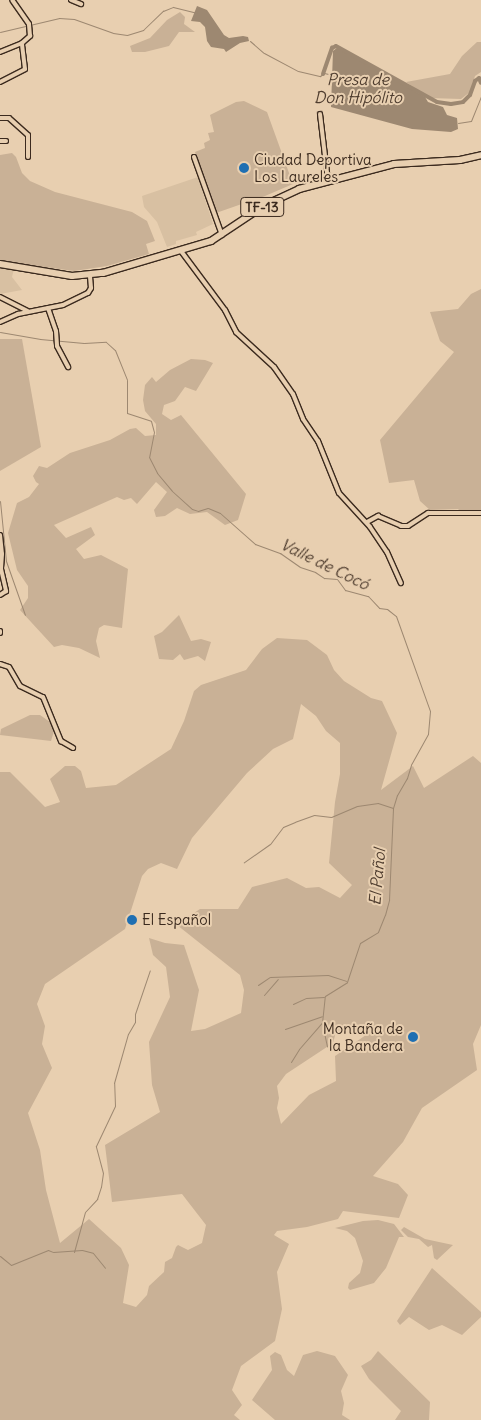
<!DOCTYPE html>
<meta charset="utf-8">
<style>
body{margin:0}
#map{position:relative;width:481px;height:1420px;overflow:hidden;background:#e8cfb0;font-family:Delius,sans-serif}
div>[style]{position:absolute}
.built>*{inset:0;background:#d8c0a2}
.green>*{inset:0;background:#c9b196}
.water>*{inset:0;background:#9d8871}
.stream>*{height:1px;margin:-0.5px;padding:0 0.5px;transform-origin:0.5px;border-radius:0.5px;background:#9d8871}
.canal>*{height:4px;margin:-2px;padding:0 2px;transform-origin:2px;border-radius:2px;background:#9d8871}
.roads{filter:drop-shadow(1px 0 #3b2a1e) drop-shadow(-1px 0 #3b2a1e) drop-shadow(0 1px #3b2a1e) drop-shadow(0 -1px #3b2a1e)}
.minor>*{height:4px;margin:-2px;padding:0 2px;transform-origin:2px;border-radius:2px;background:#e8cfb0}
.primary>*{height:6px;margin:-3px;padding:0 3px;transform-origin:3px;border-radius:3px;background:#e8cfb0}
.dots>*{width:14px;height:14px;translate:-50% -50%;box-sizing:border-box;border:2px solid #e8cfb0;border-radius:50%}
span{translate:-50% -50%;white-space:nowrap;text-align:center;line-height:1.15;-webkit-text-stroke:4px #e8cfb0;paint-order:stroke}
.shield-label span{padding:1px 4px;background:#e8cfb0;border:1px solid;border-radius:4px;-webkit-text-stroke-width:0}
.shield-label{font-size:14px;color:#3b2a1e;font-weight:700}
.poi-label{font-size:15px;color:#3b2a1e}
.left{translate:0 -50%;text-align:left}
.right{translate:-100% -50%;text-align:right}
.water-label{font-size:16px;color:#4f3d2f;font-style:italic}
</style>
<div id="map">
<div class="built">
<div style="clip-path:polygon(198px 177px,213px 224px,196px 232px,197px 235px,176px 241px,176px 244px,167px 247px,157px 222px,144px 207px,142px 196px)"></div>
<div style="clip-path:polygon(0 267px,14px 269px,12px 277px,22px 290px,0 294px)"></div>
</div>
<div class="green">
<div style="clip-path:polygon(180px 12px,185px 17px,184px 24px,195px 32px,179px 32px,169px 46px,145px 52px,132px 52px,130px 46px,150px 38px,167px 20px)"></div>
<div style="clip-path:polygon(477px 42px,481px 42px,481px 72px,475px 76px,470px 92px,461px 99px,429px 98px,406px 82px,450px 74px,462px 56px)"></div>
<div style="clip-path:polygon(244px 101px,267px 112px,293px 184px,265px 196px,216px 213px,195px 152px,205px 148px,204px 143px,210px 140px,208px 133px,214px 132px,210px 115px,236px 102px)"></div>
<div style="clip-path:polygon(12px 153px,16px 157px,22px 173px,30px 181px,55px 192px,132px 212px,147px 221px,155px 241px,146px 244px,149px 254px,107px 266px,74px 271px,0 261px,0 155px)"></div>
<div style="clip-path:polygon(481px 289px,481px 512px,461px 512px,458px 509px,430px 510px,420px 501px,414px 480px,389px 483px,380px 440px,454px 352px,440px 341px,430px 312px,458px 309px,471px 294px)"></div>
<div style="clip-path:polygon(0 339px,22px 339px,41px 447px,0 471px)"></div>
<div style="clip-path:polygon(191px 359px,205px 360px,213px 363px,196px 391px,185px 387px,175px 401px,164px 405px,162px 414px,171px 420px,181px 415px,246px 494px,238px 520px,225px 525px,207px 512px,190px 514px,177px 508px,165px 516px,156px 517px,154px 510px,167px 492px,156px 482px,137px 504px,131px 498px,124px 500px,117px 497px,54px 525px,66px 538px,91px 527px,95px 535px,76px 549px,84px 559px,101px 555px,128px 569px,122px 628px,104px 625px,99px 628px,96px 641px,100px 658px,79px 648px,62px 645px,54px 647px,20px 610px,28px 598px,28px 586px,17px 570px,8px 533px,17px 503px,29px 497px,39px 484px,36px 482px,33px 476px,39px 466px,47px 468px,70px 453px,110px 440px,130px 429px,136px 428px,145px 436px,156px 435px,156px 424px,145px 411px,143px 400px,145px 385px,152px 377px,156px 382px,170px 370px)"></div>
<div style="clip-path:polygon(179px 615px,191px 641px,201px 639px,211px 642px,205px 661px,198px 656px,184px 660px,180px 654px,173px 660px,159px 659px,154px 636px,162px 632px)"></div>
<div style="clip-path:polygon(evenodd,277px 638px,307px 640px,327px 655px,334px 670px,344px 681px,371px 698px,382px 701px,397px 733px,381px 790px,413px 766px,424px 788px,473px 756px,481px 763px,481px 1025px,473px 1044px,477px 1070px,422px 1108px,403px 1142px,373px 1176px,398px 1184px,408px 1195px,399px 1218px,343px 1211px,338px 1219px,307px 1227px,277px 1231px,274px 1235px,289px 1244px,277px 1272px,282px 1309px,275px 1341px,241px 1366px,232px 1390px,242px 1405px,234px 1415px,240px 1420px,0 1420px,0 772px,10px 772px,45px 807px,60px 802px,50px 779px,65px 766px,75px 766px,81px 771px,86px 788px,116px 785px,171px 749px,184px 721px,194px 691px,201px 685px,246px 670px,262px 649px,277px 638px,301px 704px,316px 716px,326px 731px,340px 743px,340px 774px,335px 802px,329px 863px,352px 885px,340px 898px,319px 887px,306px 888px,287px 878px,252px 887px,238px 909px,200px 909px,188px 917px,172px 921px,240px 975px,244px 990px,241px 1013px,205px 1029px,191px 1031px,199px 990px,184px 945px,165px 943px,149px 938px,153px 955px,166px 967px,170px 997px,149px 1042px,152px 1085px,160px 1112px,105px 1145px,112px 1202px,182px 1194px,206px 1225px,202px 1243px,188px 1250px,178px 1245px,176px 1247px,172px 1258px,165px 1262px,164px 1272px,149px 1286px,147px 1295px,136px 1307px,123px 1303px,129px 1265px,121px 1248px,89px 1219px,60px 1243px,46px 1190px,40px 1150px,28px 1113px,52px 1068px,42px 1044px,45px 1026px,37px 1004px,45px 984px,125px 929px,142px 876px,148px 869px,161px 863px,177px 869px,192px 838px,247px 773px,273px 749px,293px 739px,301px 704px,277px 638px,336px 1032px,366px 1035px,335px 1056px,336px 1081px,309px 1095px,281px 1124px,277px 1108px,279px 1098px,277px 1086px,286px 1074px,333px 1043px,336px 1032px)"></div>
<div style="clip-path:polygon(30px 715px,40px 715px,50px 722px,54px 731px,51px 741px,0 735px,1px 729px)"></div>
<div style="clip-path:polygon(378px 1220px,394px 1224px,404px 1237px,399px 1237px,386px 1268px,374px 1283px,350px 1290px,348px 1288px,349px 1283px,360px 1273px,363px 1261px,355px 1238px,347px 1231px,335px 1228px,363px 1221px)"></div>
<div style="clip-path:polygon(404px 1227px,425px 1239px,453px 1245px,437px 1260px,434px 1258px,432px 1245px,428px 1247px,419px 1239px,408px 1237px,401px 1230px)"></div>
<div style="clip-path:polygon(432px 1268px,481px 1312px,481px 1317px,462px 1335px,442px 1325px,429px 1330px,409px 1317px,400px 1325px,397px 1321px)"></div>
<div style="clip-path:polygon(317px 1351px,335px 1356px,348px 1375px,341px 1391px,344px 1403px,342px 1415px,350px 1420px,275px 1420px,252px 1400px,272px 1370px,270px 1356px,275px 1352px,281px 1355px,287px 1370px,294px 1376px,303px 1355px)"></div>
<div style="clip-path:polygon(378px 1351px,430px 1402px,429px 1420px,395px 1420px,401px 1411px,369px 1379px,361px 1366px,371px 1360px)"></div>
</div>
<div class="water">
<div style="clip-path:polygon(197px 6px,207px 10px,224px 35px,229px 38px,243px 36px,248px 37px,249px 41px,240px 43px,226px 52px,224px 49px,211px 47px,207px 41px,205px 27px,200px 22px,191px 21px)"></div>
<div style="clip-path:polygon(338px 47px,425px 97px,428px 102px,443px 107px,447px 115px,457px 118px,458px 129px,451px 132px,412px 129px,331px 107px,333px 51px)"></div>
</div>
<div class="stream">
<div style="left:0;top:32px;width:61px;rotate:-13.3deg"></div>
<div style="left:59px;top:18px;width:15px;rotate:4deg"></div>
<div style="left:74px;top:19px;width:41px;rotate:19.7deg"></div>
<div style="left:113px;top:33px;width:14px;rotate:8deg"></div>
<div style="left:127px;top:35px;width:17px;rotate:-17deg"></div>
<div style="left:143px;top:30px;width:28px;rotate:-44deg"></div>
<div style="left:163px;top:11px;width:11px;rotate:-22deg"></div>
<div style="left:173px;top:7px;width:25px;rotate:14deg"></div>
<div style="left:250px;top:41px;width:18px;rotate:41deg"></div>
<div style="left:264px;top:53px;width:38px;rotate:28deg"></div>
<div style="left:298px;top:71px;width:23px;rotate:13deg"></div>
<div style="left:320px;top:76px;width:5px;rotate:-37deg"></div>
<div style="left:324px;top:73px;width:9px;rotate:13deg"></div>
<div style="left:458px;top:123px;width:13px;rotate:-9deg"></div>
<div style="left:471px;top:121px;width:27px;rotate:-68deg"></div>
<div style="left:0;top:332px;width:41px;rotate:9.9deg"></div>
<div style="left:40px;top:339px;width:44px;rotate:5.2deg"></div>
<div style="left:84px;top:343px;width:22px;rotate:-3deg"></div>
<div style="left:106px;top:342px;width:12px;rotate:42deg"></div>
<div style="left:115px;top:350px;width:32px;rotate:68deg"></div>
<div style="left:127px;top:380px;width:33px;rotate:90deg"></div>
<div style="left:127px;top:413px;width:25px;rotate:18deg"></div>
<div style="left:151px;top:421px;width:11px;rotate:75deg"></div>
<div style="left:154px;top:432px;width:25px;rotate:101deg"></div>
<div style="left:149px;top:457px;width:18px;rotate:63deg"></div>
<div style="left:157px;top:473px;width:23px;rotate:50deg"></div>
<div style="left:172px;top:491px;width:27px;rotate:42deg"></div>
<div style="left:192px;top:509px;width:6px;rotate:18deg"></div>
<div style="left:198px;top:511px;width:10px;rotate:-17deg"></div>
<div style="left:208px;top:508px;width:13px;rotate:23deg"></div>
<div style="left:220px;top:513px;width:47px;rotate:41.5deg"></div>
<div style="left:255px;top:544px;width:27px;rotate:20deg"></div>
<div style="left:280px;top:553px;width:24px;rotate:35deg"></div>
<div style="left:300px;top:567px;width:16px;rotate:18deg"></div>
<div style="left:315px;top:572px;width:11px;rotate:34deg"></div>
<div style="left:324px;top:578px;width:13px;rotate:4deg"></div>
<div style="left:337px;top:579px;width:14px;rotate:54deg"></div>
<div style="left:345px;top:590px;width:24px;rotate:15deg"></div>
<div style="left:368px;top:596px;width:16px;rotate:47deg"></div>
<div style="left:379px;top:608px;width:8px;rotate:7deg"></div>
<div style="left:387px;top:609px;width:11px;rotate:38deg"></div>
<div style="left:396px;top:616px;width:101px;rotate:70.3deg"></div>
<div style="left:430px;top:711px;width:23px;rotate:95deg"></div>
<div style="left:428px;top:734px;width:35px;rotate:119deg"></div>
<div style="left:411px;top:765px;width:14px;rotate:107deg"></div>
<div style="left:407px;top:778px;width:20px;rotate:120deg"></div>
<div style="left:397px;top:795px;width:14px;rotate:107deg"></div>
<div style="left:393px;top:808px;width:16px;rotate:-162deg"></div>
<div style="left:378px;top:803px;width:21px;rotate:172deg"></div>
<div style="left:357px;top:806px;width:28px;rotate:157deg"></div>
<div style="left:331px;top:817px;width:17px;rotate:-173deg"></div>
<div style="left:314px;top:815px;width:20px;rotate:160deg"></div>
<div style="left:295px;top:822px;width:13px;rotate:157deg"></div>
<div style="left:283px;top:827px;width:21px;rotate:127deg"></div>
<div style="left:270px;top:844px;width:32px;rotate:145deg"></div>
<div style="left:0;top:501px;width:60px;rotate:84.3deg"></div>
<div style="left:6px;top:561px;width:57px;rotate:70.6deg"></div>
<div style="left:258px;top:985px;width:14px;rotate:-34deg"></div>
<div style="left:270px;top:977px;width:58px;rotate:-2deg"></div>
<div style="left:328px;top:975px;width:19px;rotate:18deg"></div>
<div style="left:264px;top:995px;width:21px;rotate:-49deg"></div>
<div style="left:293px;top:1004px;width:14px;rotate:-25deg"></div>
<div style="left:306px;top:998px;width:18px;rotate:-3deg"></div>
<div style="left:322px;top:1023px;width:24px;rotate:78deg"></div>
<div style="left:285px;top:1029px;width:39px;rotate:-19deg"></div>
<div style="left:291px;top:1062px;width:15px;rotate:-58deg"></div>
<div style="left:299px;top:1049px;width:35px;rotate:-49deg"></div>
<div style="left:322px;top:1023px;width:27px;rotate:-84deg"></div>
<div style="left:325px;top:996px;width:26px;rotate:-32deg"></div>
<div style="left:347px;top:982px;width:41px;rotate:-71.6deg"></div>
<div style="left:360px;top:943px;width:21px;rotate:-31deg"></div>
<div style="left:378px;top:932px;width:18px;rotate:-68deg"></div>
<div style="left:385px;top:915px;width:16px;rotate:-75deg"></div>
<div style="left:389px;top:900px;width:92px;rotate:-87.5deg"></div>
<div style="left:74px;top:1252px;width:41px;rotate:-74.6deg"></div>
<div style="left:85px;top:1212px;width:18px;rotate:-47deg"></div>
<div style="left:97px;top:1199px;width:13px;rotate:-72deg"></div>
<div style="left:101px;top:1187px;width:14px;rotate:-82deg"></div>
<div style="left:103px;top:1173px;width:28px;rotate:-105deg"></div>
<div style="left:96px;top:1146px;width:44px;rotate:-64.6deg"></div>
<div style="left:115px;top:1106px;width:23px;rotate:-92deg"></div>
<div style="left:114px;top:1083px;width:51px;rotate:-74.1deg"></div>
<div style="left:128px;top:1034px;width:14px;rotate:-60deg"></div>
<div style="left:135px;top:1022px;width:8px;rotate:-90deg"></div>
<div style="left:135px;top:1014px;width:46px;rotate:-71.2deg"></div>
<div style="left:0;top:1256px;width:14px;rotate:39deg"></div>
<div style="left:11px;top:1265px;width:40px;rotate:-22deg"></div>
<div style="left:48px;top:1250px;width:5px;rotate:22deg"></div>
<div style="left:53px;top:1252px;width:29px;rotate:-4deg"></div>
<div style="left:82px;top:1250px;width:11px;rotate:15deg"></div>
<div style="left:93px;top:1253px;width:19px;rotate:51deg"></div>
</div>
<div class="canal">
<div style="left:323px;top:74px;width:28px;rotate:-71deg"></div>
<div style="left:332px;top:48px;width:4px;rotate:-27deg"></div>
<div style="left:336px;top:46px;width:115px;rotate:29deg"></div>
<div style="left:437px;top:102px;width:14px;rotate:8deg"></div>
<div style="left:451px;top:104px;width:12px;rotate:-9deg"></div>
<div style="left:463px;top:102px;width:10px;rotate:-45deg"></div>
<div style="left:470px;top:95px;width:15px;rotate:-70deg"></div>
<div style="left:475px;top:81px;width:5px;rotate:-37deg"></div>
<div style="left:479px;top:78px;width:5px;rotate:68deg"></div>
</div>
<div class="roads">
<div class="minor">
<div style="left:71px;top:0;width:11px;rotate:22deg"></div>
<div style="left:0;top:52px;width:24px;rotate:-22deg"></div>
<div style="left:22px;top:43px;width:11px;rotate:-41deg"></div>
<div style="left:30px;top:36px;width:12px;rotate:-95deg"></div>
<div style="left:29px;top:24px;width:29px;rotate:-125deg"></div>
<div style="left:0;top:82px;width:28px;rotate:-27deg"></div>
<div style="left:25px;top:69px;width:26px;rotate:-97deg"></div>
<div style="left:320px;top:114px;width:67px;rotate:83.2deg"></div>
<div style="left:0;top:118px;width:9px"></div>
<div style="left:9px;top:118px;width:25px;rotate:42deg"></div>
<div style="left:28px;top:135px;width:22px;rotate:90deg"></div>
<div style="left:0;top:141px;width:6px"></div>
<div style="left:194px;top:157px;width:83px;rotate:70.3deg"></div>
<div style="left:181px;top:251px;width:74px;rotate:53.3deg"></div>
<div style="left:225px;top:310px;width:25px;rotate:63deg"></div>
<div style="left:236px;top:332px;width:52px;rotate:42.6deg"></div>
<div style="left:274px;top:367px;width:33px;rotate:55deg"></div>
<div style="left:293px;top:394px;width:27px;rotate:68deg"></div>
<div style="left:303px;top:419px;width:27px;rotate:56deg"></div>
<div style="left:318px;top:441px;width:56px;rotate:68deg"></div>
<div style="left:339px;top:493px;width:46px;rotate:47.6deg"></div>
<div style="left:370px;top:527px;width:30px;rotate:56deg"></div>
<div style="left:387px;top:552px;width:34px;rotate:66deg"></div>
<div style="left:0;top:297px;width:31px;rotate:27deg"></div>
<div style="left:48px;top:308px;width:24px;rotate:71deg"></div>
<div style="left:56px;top:331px;width:15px;rotate:86deg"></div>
<div style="left:57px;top:346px;width:24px;rotate:62deg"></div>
<div style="left:0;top:322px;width:20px;rotate:-24deg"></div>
<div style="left:18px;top:314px;width:46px;rotate:-11.3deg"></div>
<div style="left:63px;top:305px;width:28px;rotate:-26deg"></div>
<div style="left:88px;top:293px;width:6px;rotate:-59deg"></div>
<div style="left:91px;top:288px;width:12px;rotate:-95deg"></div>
<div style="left:367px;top:522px;width:13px;rotate:-29deg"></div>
<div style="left:378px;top:516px;width:25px;rotate:23deg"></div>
<div style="left:401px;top:526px;width:7px"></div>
<div style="left:408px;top:526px;width:24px;rotate:-33deg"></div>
<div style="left:428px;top:513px;width:53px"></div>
<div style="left:0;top:535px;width:19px;rotate:84deg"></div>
<div style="left:2px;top:554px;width:15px;rotate:94deg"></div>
<div style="left:1px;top:569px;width:23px;rotate:77deg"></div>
<div style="left:6px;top:591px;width:7px;rotate:146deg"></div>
<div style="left:0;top:631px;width:2px;rotate:90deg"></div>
<div style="left:0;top:664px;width:9px;rotate:18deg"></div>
<div style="left:9px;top:667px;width:22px;rotate:60deg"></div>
<div style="left:20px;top:686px;width:25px;rotate:26deg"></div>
<div style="left:43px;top:697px;width:48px;rotate:67.8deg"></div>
<div style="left:61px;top:741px;width:14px;rotate:30deg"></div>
</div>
<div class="primary">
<div style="left:0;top:264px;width:73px;rotate:9.5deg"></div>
<div style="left:72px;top:276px;width:31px;rotate:-6deg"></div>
<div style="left:103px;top:273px;width:113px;rotate:-16.5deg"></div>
<div style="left:211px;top:241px;width:65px;rotate:-33.7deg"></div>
<div style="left:265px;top:205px;width:38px;rotate:-25deg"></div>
<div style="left:299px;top:189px;width:98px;rotate:-14.7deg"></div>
<div style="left:394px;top:164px;width:66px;rotate:-3.5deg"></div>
<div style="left:460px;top:160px;width:22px;rotate:-13deg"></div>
</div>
</div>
<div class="dots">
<div style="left:244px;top:168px;background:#1f6fb2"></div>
<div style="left:132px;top:920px;background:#1f6fb2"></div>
<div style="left:413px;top:1037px;background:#1f6fb2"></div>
</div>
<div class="shield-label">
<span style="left:262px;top:207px">TF-13</span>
</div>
<div class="poi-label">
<span class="left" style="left:254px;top:168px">Ciudad Deportiva<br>Los Laureles</span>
<span class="left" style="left:142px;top:920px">El Español</span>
<span class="right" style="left:403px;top:1037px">Montaña de<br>la Bandera</span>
</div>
<div class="water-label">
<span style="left:358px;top:88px">Presa de<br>Don Hipólito</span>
<span style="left:325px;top:564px;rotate:26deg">Valle de Cocó</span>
<span style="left:377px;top:877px;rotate:-85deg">El Pañol</span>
</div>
</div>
